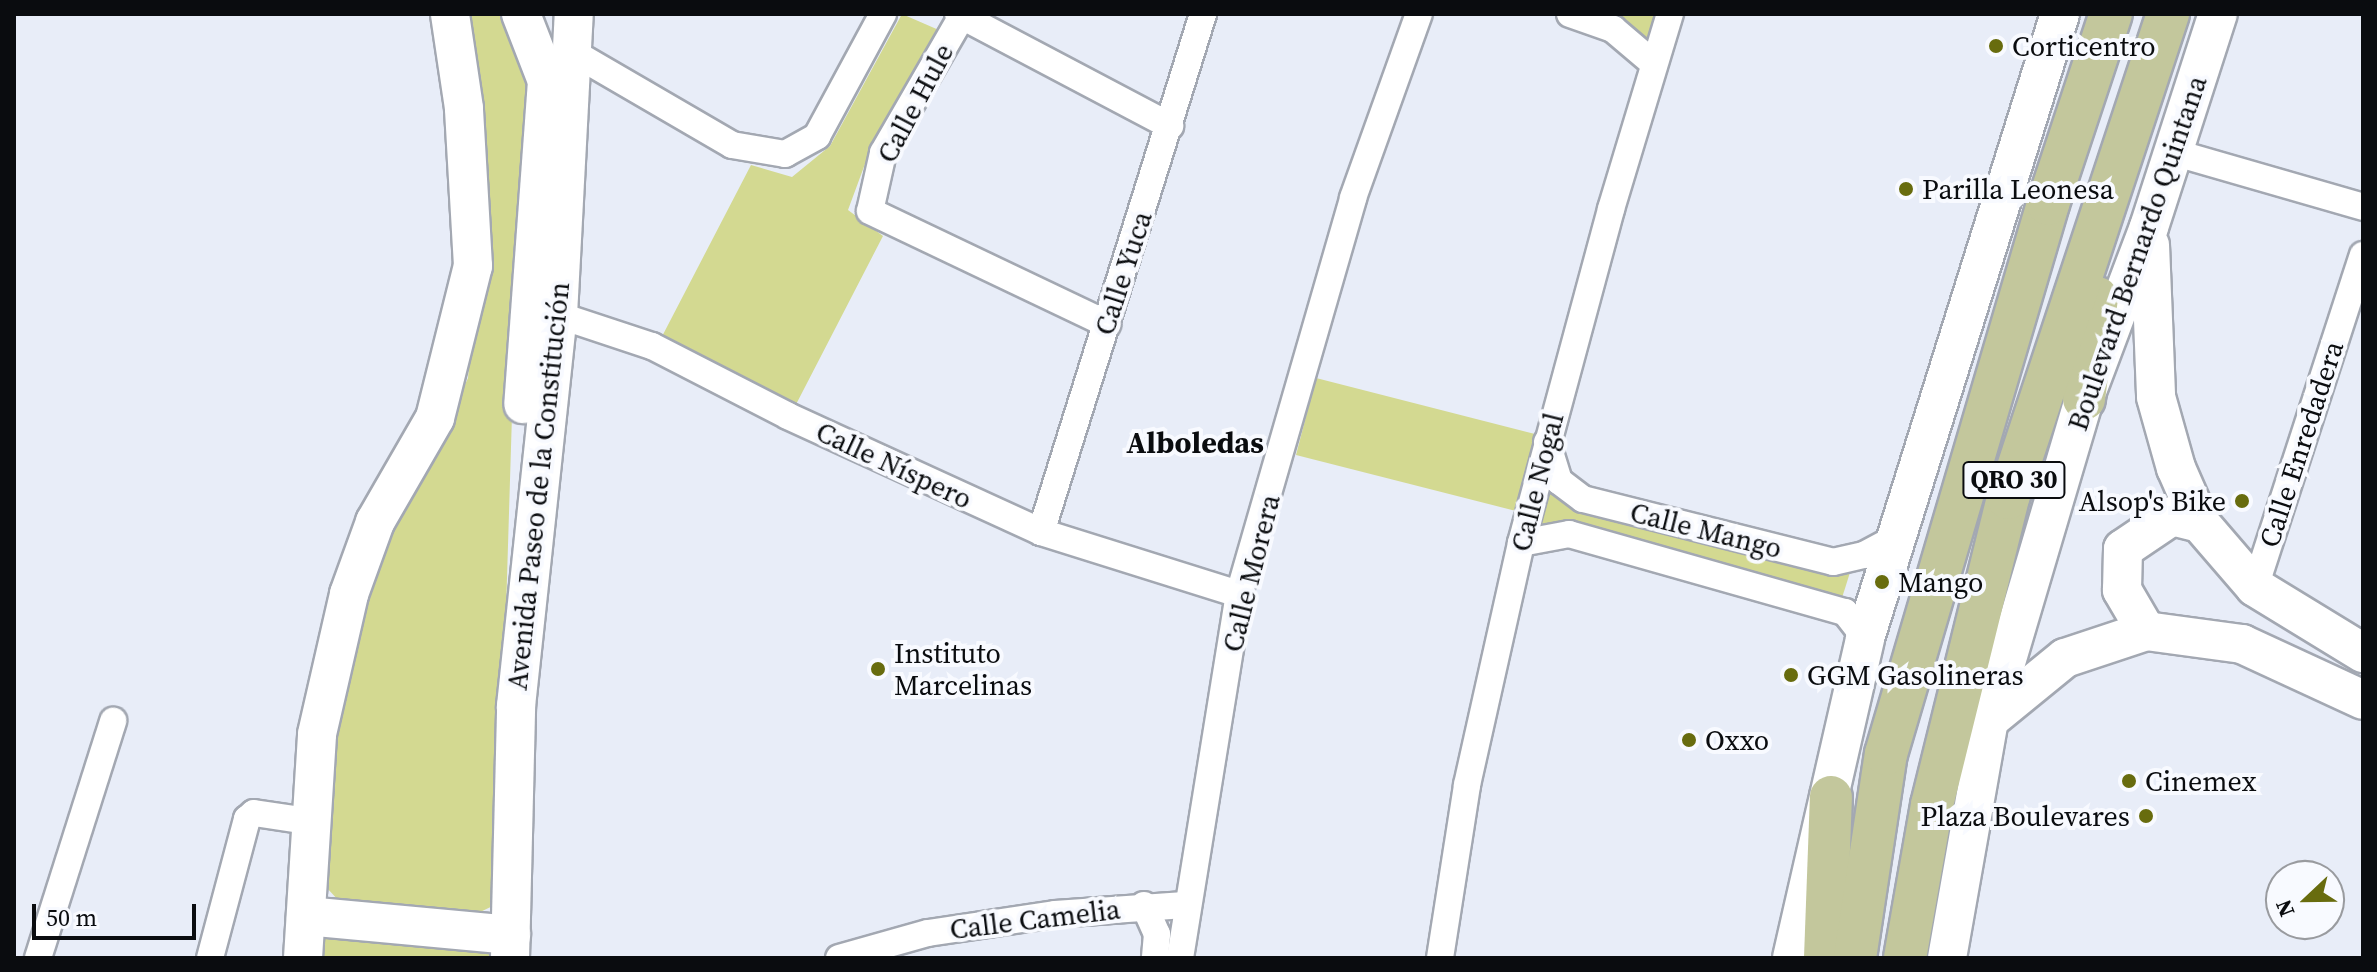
<!DOCTYPE html>
<meta charset="utf-8">
<style>
body{margin:0}
#map{position:relative;width:2377px;height:972px;overflow:hidden;background:#e8edf8;font-family:"Source Serif 4",serif}
div>[style]{position:absolute}
.green>*{inset:0;background:#d3d991}
.roads{filter:drop-shadow(2px 0 #a3a8b2) drop-shadow(-2px 0 #a3a8b2) drop-shadow(0 2px #a3a8b2) drop-shadow(0 -2px #a3a8b2)}
.street>*{height:26px;margin:-13px;padding:0 13px;transform-origin:13px;border-radius:13px;background:#fff}
.secondary>*{height:38px;margin:-19px;padding:0 19px;transform-origin:19px;border-radius:19px;background:#fff}
.primary>*{height:42px;margin:-21px;padding:0 21px;transform-origin:21px;border-radius:21px;background:#c3c79c}
.dots>*{width:22px;height:22px;translate:-50% -50%;box-sizing:border-box;border:4px solid #f8faff;border-radius:50%}
span{translate:-50% -50%;white-space:nowrap;text-align:center;line-height:1.15;-webkit-text-stroke:8px #f8faff;paint-order:stroke}
.shield-label span{padding:2px 6px;background:#f8faff;border:2px solid;border-radius:6px;-webkit-text-stroke-width:0}
.shield-label{font-size:26px;color:#0a0c0f;font-weight:700}
.poi-label{font-size:28px;color:#0a0c0f}
.left{translate:0 -50%;text-align:left}
.right{translate:-100% -50%;text-align:right}
.street-label{font-size:28px;color:#0a0c0f}
.neighbourhood-label{font-size:30px;color:#0a0c0f;font-weight:700}
.frame{position:absolute;inset:0;border:16px solid #0a0c0f;pointer-events:none}
.north{position:absolute;left:2265px;top:860px;width:80px;height:80px;box-sizing:border-box;background:#f8faff;border:2px solid #999b9f;border-radius:50%;rotate:248deg;font-size:22px;font-weight:700;line-height:32px;text-align:center;color:#0a0c0f}
.north::after{content:'';display:block;margin:auto;width:28px;height:36px;background:#686c0e;clip-path:polygon(50% 0,100% 100%,50% 72%,0 100%)}
.scale{position:absolute;left:32px;top:904px;width:164px;height:36px;box-sizing:border-box;border:4px solid #0a0c0f;border-top:0;padding-left:10px;font-size:24px;line-height:28px;white-space:nowrap;color:#0a0c0f;-webkit-text-stroke:6px #f8faff;paint-order:stroke}
</style>
<div id="map">
<div class="green">
<div style="clip-path:polygon(454px 14px,509px 14px,532px 86px,514px 350px,497px 904px,478px 913px,340px 902px,326px 887px,337px 718px,361px 602px,393px 518px,443px 433px,468px 378px,477px 273px)"></div>
<div style="clip-path:polygon(902px 14px,948px 34px,872px 145px,848px 210px,883px 236px,789px 418px,656px 348px,751px 165px,792px 177px,830px 146px)"></div>
<div style="clip-path:polygon(1591px 14px,1661px 14px,1649px 49px)"></div>
<div style="clip-path:polygon(1316px 378px,1535px 434px,1516px 511px,1296px 455px)"></div>
<div style="clip-path:polygon(1550px 484px,1853px 563px,1841px 601px,1536px 529px)"></div>
<div style="clip-path:polygon(322px 931px,499px 943px,499px 958px,320px 958px)"></div>
</div>
<div class="roads">
<div class="street">
<div style="left:958px;top:14px;width:240px;rotate:27.8deg"></div>
<div style="left:1570px;top:14px;width:46px;rotate:19.2deg"></div>
<div style="left:1613px;top:29px;width:52px;rotate:40.4deg"></div>
<div style="left:962px;top:16px;width:158px;rotate:120deg"></div>
<div style="left:883px;top:153px;width:59px;rotate:102.6deg"></div>
<div style="left:870px;top:211px;width:263px;rotate:25.5deg"></div>
<div style="left:574px;top:53px;width:183px;rotate:30.2deg"></div>
<div style="left:732px;top:145px;width:54px;rotate:9.6deg"></div>
<div style="left:785px;top:154px;width:37px;rotate:-29deg"></div>
<div style="left:817px;top:136px;width:139px;rotate:-61.6deg"></div>
<div style="left:2173px;top:152px;width:198px;rotate:16.1deg"></div>
<div style="left:558px;top:315px;width:99px;rotate:18.3deg"></div>
<div style="left:652px;top:346px;width:153px;rotate:27.2deg"></div>
<div style="left:788px;top:416px;width:278px;rotate:24.6deg"></div>
<div style="left:1041px;top:532px;width:207px;rotate:17.4deg"></div>
<div style="left:1547px;top:442px;width:41px;rotate:72.9deg"></div>
<div style="left:1559px;top:481px;width:30px;rotate:37deg"></div>
<div style="left:1583px;top:499px;width:258px;rotate:14.1deg"></div>
<div style="left:1833px;top:562px;width:32px;rotate:-13deg"></div>
<div style="left:1864px;top:555px;width:36px;rotate:-28deg"></div>
<div style="left:1041px;top:532px;width:543px;rotate:-72.63deg"></div>
<div style="left:1521px;top:543px;width:49px;rotate:-10.6deg"></div>
<div style="left:1569px;top:534px;width:287px;rotate:15.8deg"></div>
<div style="left:1845px;top:612px;width:33px;rotate:52deg"></div>
<div style="left:2255px;top:587px;width:349px;rotate:-72deg"></div>
<div style="left:1144px;top:905px;width:32px;rotate:66deg"></div>
<div style="left:1157px;top:934px;width:24px;rotate:95deg"></div>
<div style="left:38px;top:958px;width:249px;rotate:-72.4deg"></div>
<div style="left:210px;top:958px;width:144px;rotate:-75.1deg"></div>
<div style="left:247px;top:819px;width:9px;rotate:-41deg"></div>
<div style="left:254px;top:813px;width:55px;rotate:8.4deg"></div>
<div style="left:839px;top:958px;width:92px;rotate:-15.7deg"></div>
<div style="left:928px;top:933px;width:128px;rotate:-8.5deg"></div>
<div style="left:1055px;top:914px;width:130px;rotate:-4deg"></div>
<div style="left:1180px;top:958px;width:369px;rotate:-80.8deg"></div>
<div style="left:1239px;top:594px;width:412px;rotate:-73.9deg"></div>
<div style="left:1353px;top:198px;width:195px;rotate:-70.3deg"></div>
<div style="left:1440px;top:958px;width:175px;rotate:-81.1deg"></div>
<div style="left:1467px;top:785px;width:248px;rotate:-77.4deg"></div>
<div style="left:1521px;top:543px;width:346px;rotate:-74.9deg"></div>
<div style="left:1611px;top:209px;width:204px;rotate:-73.2deg"></div>
</div>
<div class="secondary">
<div style="left:521px;top:14px;width:72px;rotate:68.8deg"></div>
<div style="left:547px;top:81px;width:324px;rotate:94.2deg"></div>
<div style="left:2150px;top:245px;width:152px;rotate:87.7deg"></div>
<div style="left:2156px;top:397px;width:74px;rotate:74.3deg"></div>
<div style="left:2176px;top:468px;width:60px;rotate:66.4deg"></div>
<div style="left:2200px;top:523px;width:84px;rotate:49.3deg"></div>
<div style="left:2255px;top:587px;width:127px;rotate:31.4deg"></div>
<div style="left:2146px;top:631px;width:48px;rotate:-120.3deg"></div>
<div style="left:2122px;top:590px;width:41px;rotate:-88.6deg"></div>
<div style="left:2123px;top:549px;width:59px;rotate:-34deg"></div>
<div style="left:2172px;top:516px;width:29px;rotate:14deg"></div>
<div style="left:1989px;top:720px;width:98px;rotate:-39.2deg"></div>
<div style="left:2065px;top:658px;width:85px;rotate:-18.4deg"></div>
<div style="left:2146px;top:631px;width:97px;rotate:7.7deg"></div>
<div style="left:2242px;top:644px;width:133px;rotate:24.8deg"></div>
<div style="left:306px;top:916px;width:206px;rotate:5.3deg"></div>
<div style="left:303px;top:958px;width:224px;rotate:-86.4deg"></div>
<div style="left:317px;top:734px;width:144px;rotate:-77.1deg"></div>
<div style="left:349px;top:594px;width:77px;rotate:-70.1deg"></div>
<div style="left:375px;top:522px;width:120px;rotate:-60deg"></div>
<div style="left:435px;top:418px;width:157px;rotate:-76deg"></div>
<div style="left:473px;top:266px;width:158px;rotate:-93.3deg"></div>
<div style="left:464px;top:108px;width:95px;rotate:-98.5deg"></div>
<div style="left:510px;top:958px;width:252px;rotate:-88.6deg"></div>
<div style="left:516px;top:706px;width:393px;rotate:-83.9deg"></div>
<div style="left:558px;top:315px;width:301px;rotate:-87deg"></div>
<div style="left:1792px;top:958px;width:328px;rotate:-77.1deg"></div>
<div style="left:1865px;top:638px;width:654px;rotate:-72.65deg"></div>
<div style="left:1947px;top:958px;width:242px;rotate:-80deg"></div>
<div style="left:1989px;top:720px;width:335px;rotate:-73.5deg"></div>
<div style="left:2084px;top:399px;width:184px;rotate:-69.3deg"></div>
<div style="left:2149px;top:227px;width:224px;rotate:-72.1deg"></div>
</div>
<div class="primary">
<div style="left:2084px;top:399px;width:102px;rotate:-82.7deg"></div>
<div style="left:1825px;top:958px;width:161px;rotate:-87.9deg"></div>
<div style="left:1855px;top:958px;width:206px;rotate:-81.4deg"></div>
<div style="left:1886px;top:754px;width:573px;rotate:-73.59deg"></div>
<div style="left:2048px;top:204px;width:200px;rotate:-71.7deg"></div>
<div style="left:1905px;top:958px;width:155px;rotate:-80deg"></div>
<div style="left:1932px;top:805px;width:316px;rotate:-76.1deg"></div>
<div style="left:2008px;top:498px;width:510px;rotate:-71.71deg"></div>
</div>
</div>
<div class="dots">
<div style="left:1996px;top:46px;background:#686c0e"></div>
<div style="left:1906px;top:189px;background:#686c0e"></div>
<div style="left:2242px;top:501px;background:#686c0e"></div>
<div style="left:1882px;top:582px;background:#686c0e"></div>
<div style="left:878px;top:669px;background:#686c0e"></div>
<div style="left:1791px;top:675px;background:#686c0e"></div>
<div style="left:1689px;top:740px;background:#686c0e"></div>
<div style="left:2129px;top:781px;background:#686c0e"></div>
<div style="left:2146px;top:816px;background:#686c0e"></div>
</div>
<div class="shield-label">
<span style="left:2014px;top:480px">QRO 30</span>
</div>
<div class="poi-label">
<span class="left" style="left:2012px;top:46px">Corticentro</span>
<span class="left" style="left:1922px;top:189px">Parilla Leonesa</span>
<span class="right" style="left:2226px;top:501px">Alsop's Bike</span>
<span class="left" style="left:1898px;top:582px">Mango</span>
<span class="left" style="left:894px;top:669px">Instituto<br>Marcelinas</span>
<span class="left" style="left:1807px;top:675px">GGM Gasolineras</span>
<span class="left" style="left:1705px;top:740px">Oxxo</span>
<span class="left" style="left:2145px;top:781px">Cinemex</span>
<span class="right" style="left:2130px;top:816px">Plaza Boulevares</span>
</div>
<div class="street-label">
<span style="left:915px;top:103px;rotate:-62deg">Calle Hule</span>
<span style="left:2137px;top:253px;rotate:-71deg">Boulevard Bernardo Quintana</span>
<span style="left:1123px;top:273px;rotate:-72deg">Calle Yuca</span>
<span style="left:2301px;top:444px;rotate:-72deg">Calle Enredadera</span>
<span style="left:894px;top:465px;rotate:25deg">Calle Níspero</span>
<span style="left:1537px;top:482px;rotate:-76deg">Calle Nogal</span>
<span style="left:538px;top:486px;rotate:-84deg">Avenida Paseo de la Constitución</span>
<span style="left:1706px;top:530px;rotate:14deg">Calle Mango</span>
<span style="left:1251px;top:573px;rotate:-76deg">Calle Morera</span>
<span style="left:1035px;top:919px;rotate:-7deg">Calle Camelia</span>
</div>
<div class="neighbourhood-label">
<span style="left:1195px;top:443px">Alboledas</span>
</div>
<div class="frame"></div>
<div class="north">N</div>
<div class="scale">50 m</div>
</div>
